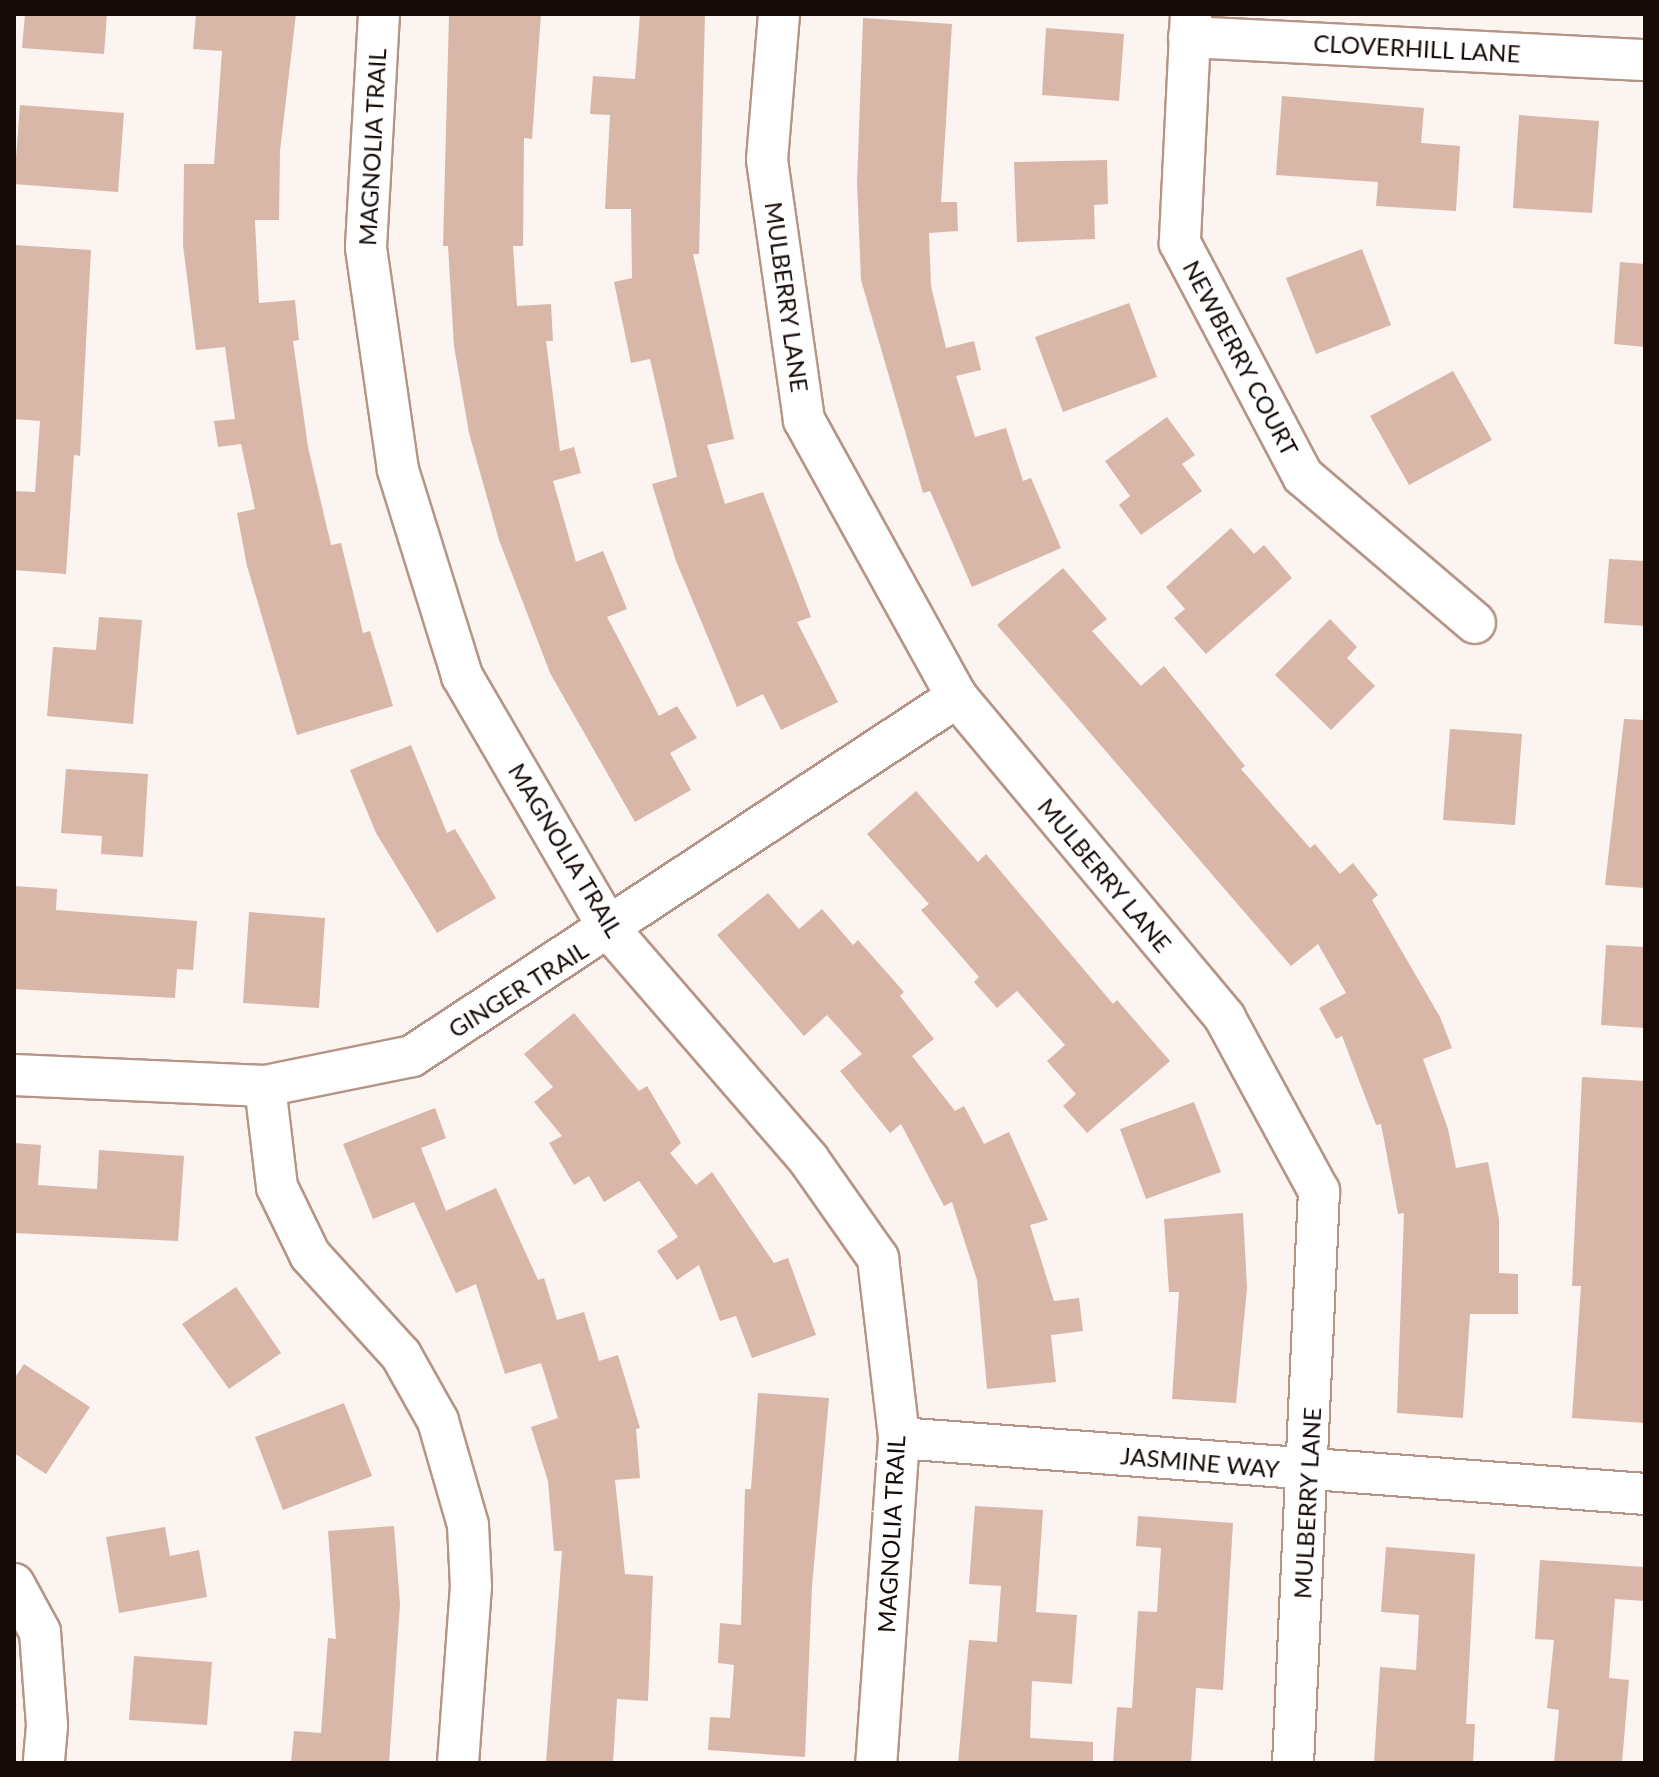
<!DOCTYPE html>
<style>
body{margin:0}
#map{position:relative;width:1659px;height:1777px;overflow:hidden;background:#fcf4f1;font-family:Lato,sans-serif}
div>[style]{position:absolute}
.building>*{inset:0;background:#d8b7a8}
.roads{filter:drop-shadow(2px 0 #b59587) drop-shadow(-2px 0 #b59587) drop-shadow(0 2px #b59587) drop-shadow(0 -2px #b59587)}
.minor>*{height:40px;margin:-20px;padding:0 20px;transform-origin:20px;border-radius:20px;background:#fff}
span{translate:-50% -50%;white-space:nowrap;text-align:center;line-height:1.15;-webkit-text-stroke:8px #fff;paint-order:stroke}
.street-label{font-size:24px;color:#160b07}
.frame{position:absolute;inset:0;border:16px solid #160b07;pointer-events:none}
</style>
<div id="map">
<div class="building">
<div style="clip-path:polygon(25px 14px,107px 14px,104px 54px,22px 48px)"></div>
<div style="clip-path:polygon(196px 14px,296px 14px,280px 151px,279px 220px,255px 220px,259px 303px,295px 300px,299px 340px,293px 341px,308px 447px,331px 545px,341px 543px,363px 633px,370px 631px,393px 706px,297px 735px,247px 566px,237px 513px,255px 509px,241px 444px,218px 447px,214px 421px,235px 419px,225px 347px,196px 350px,183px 245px,184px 164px,214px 164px,222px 51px,193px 49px)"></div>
<div style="clip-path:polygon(449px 14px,541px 14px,532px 139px,524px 138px,523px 246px,513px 246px,517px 306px,551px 304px,553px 341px,546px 341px,560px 451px,574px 447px,581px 473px,553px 481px,576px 562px,603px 551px,627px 609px,607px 617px,659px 716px,677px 706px,697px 738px,670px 753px,691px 790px,635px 822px,550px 673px,499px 540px,469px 433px,454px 346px,448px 246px,443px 246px)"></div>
<div style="clip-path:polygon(640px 14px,705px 14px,699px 254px,693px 254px,734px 439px,707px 445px,725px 504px,763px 492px,811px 617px,797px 622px,838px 702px,781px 730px,763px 694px,737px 707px,676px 561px,652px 484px,677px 477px,650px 359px,631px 363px,614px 282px,632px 278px,631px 209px,605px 209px,610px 115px,590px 114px,593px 76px,635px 79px)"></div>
<div style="clip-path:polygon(863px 18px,952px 24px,941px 202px,957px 202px,958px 231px,929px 233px,931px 286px,946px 348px,974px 341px,981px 370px,956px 376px,975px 437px,1006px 428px,1023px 481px,1031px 478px,1061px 548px,972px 587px,930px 491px,923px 493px,861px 280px,857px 183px)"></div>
<div style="clip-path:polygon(1046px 28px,1124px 34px,1119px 101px,1042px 95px)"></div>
<div style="clip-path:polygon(1282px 96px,1424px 108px,1421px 143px,1460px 146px,1456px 211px,1376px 206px,1378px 182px,1276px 175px)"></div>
<div style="clip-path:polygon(20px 105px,124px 113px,118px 192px,14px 184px)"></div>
<div style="clip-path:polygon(1519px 115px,1599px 121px,1592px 213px,1513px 208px)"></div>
<div style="clip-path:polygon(1107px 160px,1108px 204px,1094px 205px,1095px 239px,1017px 242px,1014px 162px)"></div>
<div style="clip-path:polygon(14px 245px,91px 250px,80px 456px,74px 455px,66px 574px,14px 570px,14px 491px,35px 492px,40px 421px,14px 419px)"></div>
<div style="clip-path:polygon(1362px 249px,1391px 325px,1316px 354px,1286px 278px)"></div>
<div style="clip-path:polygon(1620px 262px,1645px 264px,1645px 347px,1614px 344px)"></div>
<div style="clip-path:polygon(1129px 303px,1157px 377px,1063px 412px,1035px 337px)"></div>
<div style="clip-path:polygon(1453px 371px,1492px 440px,1409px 485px,1370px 416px)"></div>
<div style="clip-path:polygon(1167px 417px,1195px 455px,1182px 464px,1202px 491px,1141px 535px,1119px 505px,1130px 496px,1105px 461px)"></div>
<div style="clip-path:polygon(1231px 528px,1254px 554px,1264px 545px,1292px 578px,1206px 654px,1174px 618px,1185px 609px,1166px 587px)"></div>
<div style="clip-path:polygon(1609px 559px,1645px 561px,1645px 626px,1604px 623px)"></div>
<div style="clip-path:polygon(1063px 568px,1107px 619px,1092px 631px,1141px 686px,1164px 666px,1245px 766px,1241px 769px,1310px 848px,1315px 844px,1340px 874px,1353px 863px,1378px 895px,1372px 900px,1440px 1017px,1452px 1048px,1423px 1059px,1448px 1129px,1456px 1168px,1488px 1162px,1499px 1219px,1499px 1273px,1518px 1274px,1518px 1314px,1470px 1314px,1463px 1418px,1397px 1413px,1404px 1213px,1398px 1214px,1381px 1124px,1376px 1125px,1342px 1036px,1336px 1039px,1319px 1008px,1346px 993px,1318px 944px,1291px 966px,997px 625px)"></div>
<div style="clip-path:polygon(99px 617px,142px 620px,133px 724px,47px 716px,53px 647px,96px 650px)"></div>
<div style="clip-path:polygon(1330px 619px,1357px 647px,1347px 658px,1375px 686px,1331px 730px,1275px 675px)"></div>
<div style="clip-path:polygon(1624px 719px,1645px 720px,1645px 888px,1605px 885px)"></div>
<div style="clip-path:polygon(1450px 729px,1522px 734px,1515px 825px,1443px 820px)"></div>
<div style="clip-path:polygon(411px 745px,447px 833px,455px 829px,496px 898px,437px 933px,376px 833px,350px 770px)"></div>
<div style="clip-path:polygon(66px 769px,148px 774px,143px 857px,101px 854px,102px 836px,61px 833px)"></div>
<div style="clip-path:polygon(916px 791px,978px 862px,986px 854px,1113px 1004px,1117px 1000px,1170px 1061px,1087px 1133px,1063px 1106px,1076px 1094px,1047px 1061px,1065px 1045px,1017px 991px,997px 1008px,974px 982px,979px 977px,921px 910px,929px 904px,867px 834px)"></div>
<div style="clip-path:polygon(14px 886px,57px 889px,56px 910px,197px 921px,193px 970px,177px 969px,175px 998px,14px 989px)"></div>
<div style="clip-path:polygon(768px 893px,799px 929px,822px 909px,853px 945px,858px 940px,904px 992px,900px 996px,934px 1039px,912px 1056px,955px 1111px,964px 1106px,984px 1144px,1009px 1132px,1048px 1220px,1030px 1225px,1054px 1301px,1079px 1298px,1083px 1331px,1051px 1335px,1056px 1382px,987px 1389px,977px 1280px,952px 1202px,944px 1206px,901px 1124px,890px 1133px,840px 1071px,862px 1054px,827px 1015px,804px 1036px,717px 935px)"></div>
<div style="clip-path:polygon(249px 912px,325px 918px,319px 1008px,243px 1003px)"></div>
<div style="clip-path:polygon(1606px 945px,1645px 947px,1645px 1028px,1601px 1025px)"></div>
<div style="clip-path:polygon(574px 1013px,639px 1091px,647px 1086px,681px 1143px,670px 1153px,696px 1185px,712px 1172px,774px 1263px,788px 1258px,816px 1335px,752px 1358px,736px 1316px,720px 1321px,699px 1265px,677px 1280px,657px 1251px,678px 1237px,639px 1181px,604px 1202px,589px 1176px,574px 1185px,549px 1143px,562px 1136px,534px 1102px,553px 1087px,524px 1054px)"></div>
<div style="clip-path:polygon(1582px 1077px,1645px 1081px,1645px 1423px,1572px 1418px,1581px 1286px,1572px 1286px)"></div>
<div style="clip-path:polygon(1194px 1102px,1221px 1172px,1146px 1199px,1120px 1129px)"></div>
<div style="clip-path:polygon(435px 1108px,446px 1138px,421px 1148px,446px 1211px,496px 1188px,538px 1280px,544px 1278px,557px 1320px,584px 1312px,599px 1361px,618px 1355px,640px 1428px,636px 1429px,640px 1478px,615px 1480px,625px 1574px,653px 1576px,648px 1701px,617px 1699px,613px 1763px,546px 1763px,562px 1551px,554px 1551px,548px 1481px,531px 1427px,558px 1418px,541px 1363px,505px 1374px,476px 1284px,456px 1293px,414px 1202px,373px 1219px,343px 1144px)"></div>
<div style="clip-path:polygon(14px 1143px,41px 1145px,38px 1185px,97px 1189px,99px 1150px,184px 1156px,178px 1241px,14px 1233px)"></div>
<div style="clip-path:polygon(1243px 1213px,1247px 1288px,1236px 1403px,1172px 1399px,1179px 1292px,1169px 1292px,1164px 1219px)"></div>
<div style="clip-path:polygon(236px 1287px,281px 1353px,229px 1389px,182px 1324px)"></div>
<div style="clip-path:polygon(24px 1364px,90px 1407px,46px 1474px,14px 1453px,14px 1379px)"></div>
<div style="clip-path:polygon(758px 1393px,829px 1398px,812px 1586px,805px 1757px,708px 1750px,710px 1717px,730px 1718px,734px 1665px,718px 1663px,720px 1623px,741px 1625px,745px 1489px,751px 1489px)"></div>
<div style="clip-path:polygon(344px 1403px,372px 1476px,283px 1510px,255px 1437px)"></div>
<div style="clip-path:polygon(975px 1506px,1043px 1510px,1036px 1612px,1077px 1615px,1072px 1684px,1032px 1681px,1030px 1738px,1093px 1742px,1093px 1763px,958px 1763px,969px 1640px,997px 1642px,1001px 1586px,969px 1584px)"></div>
<div style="clip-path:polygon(1138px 1516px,1233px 1523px,1223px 1690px,1196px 1688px,1191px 1763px,1113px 1763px,1117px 1707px,1132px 1708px,1138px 1611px,1157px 1612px,1161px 1548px,1136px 1546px)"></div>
<div style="clip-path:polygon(394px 1526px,400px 1604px,389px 1763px,291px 1763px,294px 1731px,321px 1733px,328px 1638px,336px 1639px,328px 1531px)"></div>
<div style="clip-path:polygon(165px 1527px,170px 1556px,199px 1550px,207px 1597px,119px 1613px,106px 1537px)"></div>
<div style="clip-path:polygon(1386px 1547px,1475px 1554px,1466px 1724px,1475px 1724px,1473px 1763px,1374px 1763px,1380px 1667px,1416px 1670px,1419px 1615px,1381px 1612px)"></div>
<div style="clip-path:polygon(1540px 1560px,1645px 1567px,1644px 1601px,1615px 1599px,1609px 1678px,1629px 1680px,1622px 1763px,1554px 1763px,1559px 1710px,1547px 1708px,1554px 1640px,1535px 1639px)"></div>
<div style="clip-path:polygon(134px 1656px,212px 1662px,207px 1725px,129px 1720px)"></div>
</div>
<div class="roads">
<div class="minor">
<div style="left:379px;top:14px;width:234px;rotate:93.2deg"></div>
<div style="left:366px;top:248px;width:224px;rotate:81.8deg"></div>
<div style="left:398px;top:470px;width:216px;rotate:72.7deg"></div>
<div style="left:462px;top:676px;width:294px;rotate:59.8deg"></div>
<div style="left:610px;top:930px;width:304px;rotate:49.1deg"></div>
<div style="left:809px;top:1160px;width:120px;rotate:54.9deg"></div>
<div style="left:878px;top:1258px;width:181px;rotate:83.3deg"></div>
<div style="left:899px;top:1438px;width:326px;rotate:94deg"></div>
<div style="left:779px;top:14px;width:146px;rotate:94.7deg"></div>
<div style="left:767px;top:160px;width:263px;rotate:81.9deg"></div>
<div style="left:804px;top:420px;width:316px;rotate:61.1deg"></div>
<div style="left:957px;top:697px;width:418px;rotate:50.1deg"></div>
<div style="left:1225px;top:1018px;width:197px;rotate:61.5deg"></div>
<div style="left:1319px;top:1191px;width:573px;rotate:92.6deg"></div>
<div style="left:1191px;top:14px;width:229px;rotate:92.8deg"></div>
<div style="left:1180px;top:243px;width:263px;rotate:62.2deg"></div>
<div style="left:1303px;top:476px;width:226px;rotate:40.5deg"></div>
<div style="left:1189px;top:37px;width:457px;rotate:2.9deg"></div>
<div style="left:14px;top:1075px;width:251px;rotate:2.5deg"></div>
<div style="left:265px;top:1086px;width:150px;rotate:-11.5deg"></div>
<div style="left:412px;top:1056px;width:653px;rotate:-33.37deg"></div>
<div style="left:265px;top:1086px;width:102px;rotate:83.2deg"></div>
<div style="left:277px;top:1187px;width:76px;rotate:64.1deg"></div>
<div style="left:310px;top:1255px;width:135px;rotate:47.7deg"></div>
<div style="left:401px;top:1355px;width:76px;rotate:60.7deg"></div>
<div style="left:438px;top:1421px;width:108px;rotate:73.9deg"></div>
<div style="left:468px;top:1525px;width:61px;rotate:87.2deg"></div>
<div style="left:471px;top:1586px;width:177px;rotate:94.2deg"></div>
<div style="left:899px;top:1438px;width:748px;rotate:4.29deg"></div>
<div style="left:14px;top:1584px;width:55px;rotate:61.6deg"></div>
<div style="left:40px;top:1632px;width:94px;rotate:85.7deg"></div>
<div style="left:47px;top:1726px;width:37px;rotate:95deg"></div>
</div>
</div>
<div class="street-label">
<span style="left:1417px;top:48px;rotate:3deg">CLOVERHILL LANE</span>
<span style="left:372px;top:147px;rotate:-87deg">MAGNOLIA TRAIL</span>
<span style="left:787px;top:297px;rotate:82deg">MULBERRY LANE</span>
<span style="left:1241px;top:358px;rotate:62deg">NEWBERRY COURT</span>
<span style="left:566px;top:850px;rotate:59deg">MAGNOLIA TRAIL</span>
<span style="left:1105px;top:875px;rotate:50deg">MULBERRY LANE</span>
<span style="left:518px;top:989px;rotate:-32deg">GINGER TRAIL</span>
<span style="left:1200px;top:1462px;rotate:5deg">JASMINE WAY</span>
<span style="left:1307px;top:1503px;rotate:-87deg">MULBERRY LANE</span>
<span style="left:891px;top:1534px;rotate:-87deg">MAGNOLIA TRAIL</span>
</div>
<div class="frame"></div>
</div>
